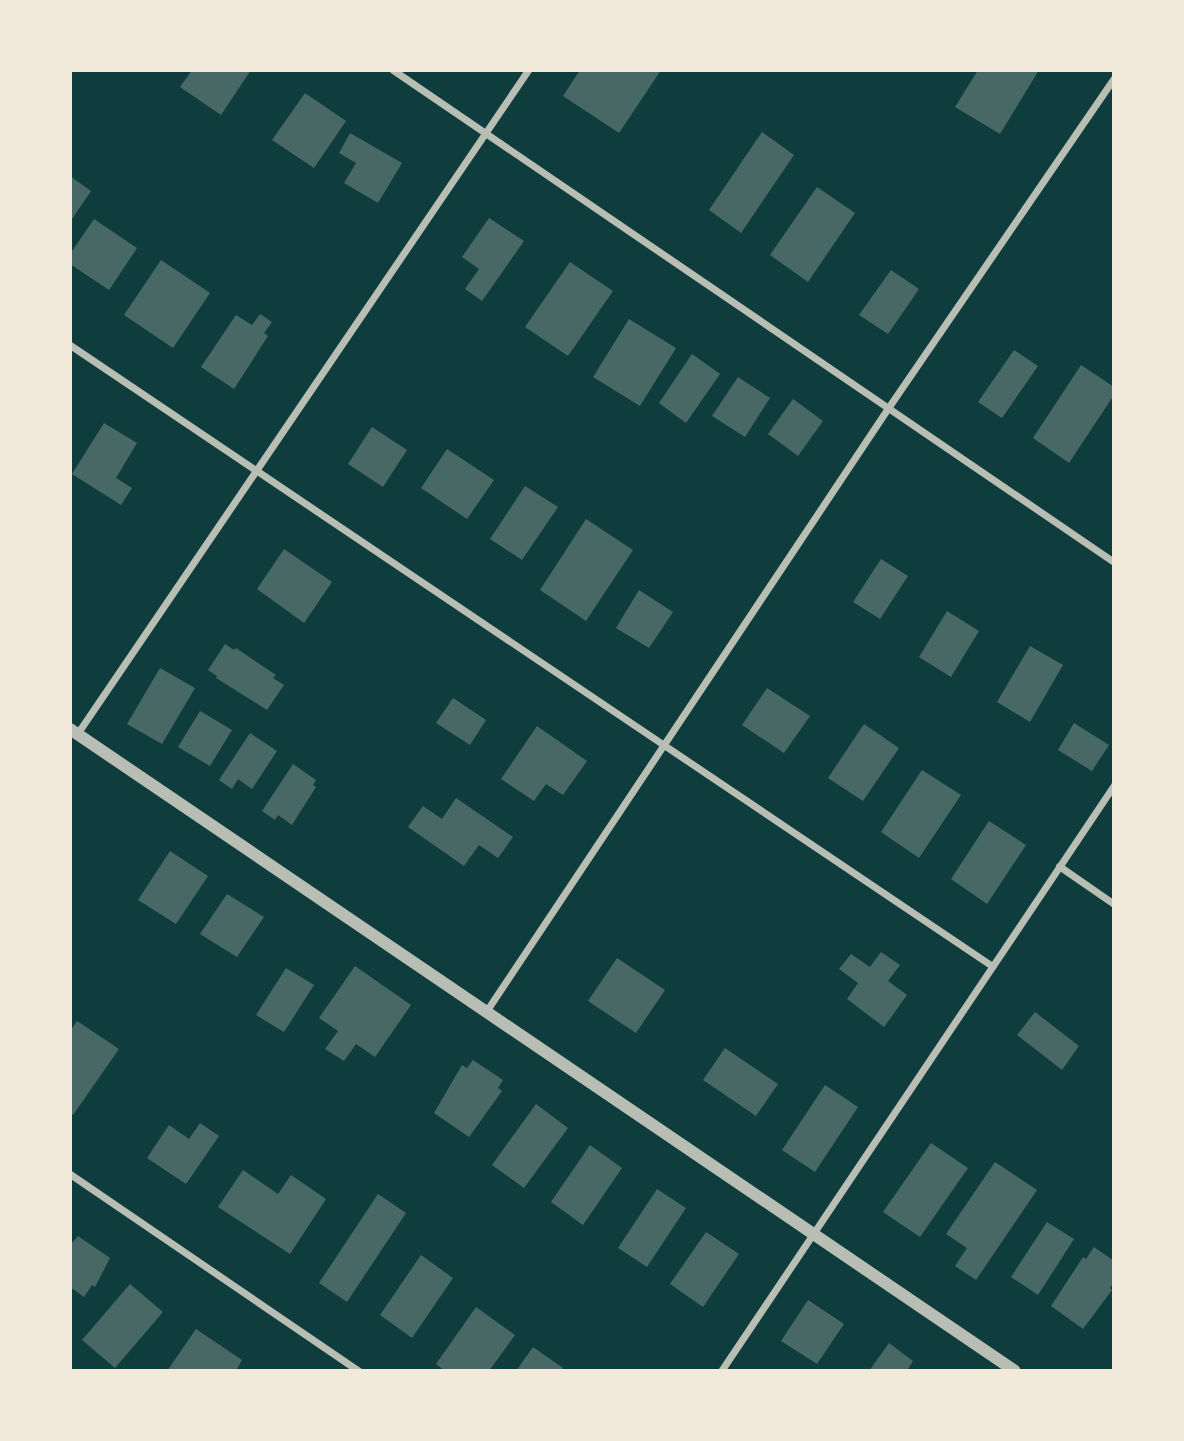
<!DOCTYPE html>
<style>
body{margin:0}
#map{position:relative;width:1184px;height:1441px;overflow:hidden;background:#0f3d3e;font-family:Jost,sans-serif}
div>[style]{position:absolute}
.building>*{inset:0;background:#486865}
.minor>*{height:7px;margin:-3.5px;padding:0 3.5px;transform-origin:3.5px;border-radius:3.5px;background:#b8beb3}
.tertiary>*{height:12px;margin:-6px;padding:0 6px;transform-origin:6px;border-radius:6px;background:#b8beb3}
span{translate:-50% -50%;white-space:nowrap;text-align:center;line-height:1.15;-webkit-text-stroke:5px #f1e9da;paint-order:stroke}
.frame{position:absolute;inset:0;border:72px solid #f1e9da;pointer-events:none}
</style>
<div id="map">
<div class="building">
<div style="clip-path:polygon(192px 70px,251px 70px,221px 115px,180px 87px)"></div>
<div style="clip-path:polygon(580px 70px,661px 70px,619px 133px,563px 96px)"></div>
<div style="clip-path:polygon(978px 70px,1039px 70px,1000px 134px,955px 107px)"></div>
<div style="clip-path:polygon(305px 93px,346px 121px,314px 168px,272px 140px)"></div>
<div style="clip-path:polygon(762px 132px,794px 155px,741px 233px,709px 210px)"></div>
<div style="clip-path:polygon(350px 133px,402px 163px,378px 203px,344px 183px,356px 163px,339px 153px)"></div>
<div style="clip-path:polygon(70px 176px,91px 191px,70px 222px)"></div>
<div style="clip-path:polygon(817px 187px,855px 213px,808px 282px,770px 255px)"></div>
<div style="clip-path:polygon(489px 218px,524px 241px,482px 301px,465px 289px,479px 269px,462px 257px)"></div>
<div style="clip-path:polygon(94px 219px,137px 248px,109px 290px,70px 264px,70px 254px)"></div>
<div style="clip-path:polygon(161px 260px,210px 293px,173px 348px,124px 315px)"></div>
<div style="clip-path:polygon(570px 262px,613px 291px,568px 356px,525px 327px)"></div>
<div style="clip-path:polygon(891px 270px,919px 289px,888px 334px,859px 315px)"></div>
<div style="clip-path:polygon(260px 314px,272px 322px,264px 333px,268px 336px,234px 389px,201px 367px,236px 315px,252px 325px)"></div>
<div style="clip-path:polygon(629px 319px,676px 348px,640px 406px,593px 377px)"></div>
<div style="clip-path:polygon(1014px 350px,1038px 366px,1002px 418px,978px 402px)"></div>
<div style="clip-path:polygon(692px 354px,720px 374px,686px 423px,659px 403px)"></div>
<div style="clip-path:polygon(1081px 365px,1114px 387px,1114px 395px,1069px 463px,1033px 438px)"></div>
<div style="clip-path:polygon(738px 377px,770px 398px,745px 437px,712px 416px)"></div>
<div style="clip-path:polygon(793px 399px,823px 421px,798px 456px,768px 434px)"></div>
<div style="clip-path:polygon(104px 423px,137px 443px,116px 478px,132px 488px,121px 505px,72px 474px)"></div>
<div style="clip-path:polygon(372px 427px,407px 450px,383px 487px,348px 464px)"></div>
<div style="clip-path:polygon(447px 449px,494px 480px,467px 519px,421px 488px)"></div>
<div style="clip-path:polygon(525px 486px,558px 507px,522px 560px,490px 539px)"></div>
<div style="clip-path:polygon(586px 519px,633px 550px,586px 621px,540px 590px)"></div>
<div style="clip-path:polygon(284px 549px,332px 582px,304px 623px,257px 589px)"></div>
<div style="clip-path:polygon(881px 559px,908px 576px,880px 619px,853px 602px)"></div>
<div style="clip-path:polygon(639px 590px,673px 612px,649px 648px,616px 628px)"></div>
<div style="clip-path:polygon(947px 611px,979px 631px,951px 677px,919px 657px)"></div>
<div style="clip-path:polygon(225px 644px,234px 650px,236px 648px,276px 675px,273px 678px,284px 685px,267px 710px,216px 678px,217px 676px,208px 670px)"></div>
<div style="clip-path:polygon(1030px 646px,1063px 665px,1030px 722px,997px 702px)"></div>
<div style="clip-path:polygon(160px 668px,195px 688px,162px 744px,127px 724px)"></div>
<div style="clip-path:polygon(767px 688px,810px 716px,784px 753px,742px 725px)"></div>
<div style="clip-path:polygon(453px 698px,486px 720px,470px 745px,436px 723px)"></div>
<div style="clip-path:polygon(200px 711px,232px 730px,210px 766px,178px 747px)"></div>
<div style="clip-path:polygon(1074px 723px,1109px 745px,1092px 771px,1058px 750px)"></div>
<div style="clip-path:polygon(864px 724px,899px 748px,863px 801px,828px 778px)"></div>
<div style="clip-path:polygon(537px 726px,587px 761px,563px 795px,546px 784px,534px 801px,501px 779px)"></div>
<div style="clip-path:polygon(250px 733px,277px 751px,252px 789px,238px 779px,232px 789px,219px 780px)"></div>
<div style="clip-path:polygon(293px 764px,316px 780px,313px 785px,316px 787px,292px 825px,278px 815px,275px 820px,262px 811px)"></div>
<div style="clip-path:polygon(922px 770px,961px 795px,919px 858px,881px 832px)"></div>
<div style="clip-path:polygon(456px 798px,513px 837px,498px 858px,479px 845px,464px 866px,408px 827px,423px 806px,442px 819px)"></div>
<div style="clip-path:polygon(989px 821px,1026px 845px,987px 904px,951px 879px)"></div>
<div style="clip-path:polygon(170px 851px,208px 876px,176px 924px,138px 900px)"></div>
<div style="clip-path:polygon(227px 894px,264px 917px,237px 957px,200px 934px)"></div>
<div style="clip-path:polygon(881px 952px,900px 965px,888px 981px,907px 995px,884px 1027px,847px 999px,858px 983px,839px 969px,851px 954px,870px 967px)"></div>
<div style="clip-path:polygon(617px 958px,665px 990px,636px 1033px,588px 1001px)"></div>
<div style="clip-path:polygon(355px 966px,411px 1005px,375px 1057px,356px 1044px,344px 1061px,325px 1049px,338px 1031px,319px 1018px)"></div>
<div style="clip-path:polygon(286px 968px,314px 985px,284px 1032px,256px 1015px)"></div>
<div style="clip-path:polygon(1035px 1012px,1079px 1046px,1062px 1070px,1017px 1035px)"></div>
<div style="clip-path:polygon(77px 1021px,119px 1049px,73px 1115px,70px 1113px,70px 1031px)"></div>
<div style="clip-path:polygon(725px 1048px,778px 1084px,756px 1116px,703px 1080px)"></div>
<div style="clip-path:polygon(473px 1060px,503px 1080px,498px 1088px,502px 1091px,469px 1137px,434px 1113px,462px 1065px,467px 1068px)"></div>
<div style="clip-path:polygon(825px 1085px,858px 1107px,815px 1172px,782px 1150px)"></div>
<div style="clip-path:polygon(536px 1104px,568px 1128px,524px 1188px,492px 1165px)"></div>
<div style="clip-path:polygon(200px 1123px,219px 1136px,186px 1184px,147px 1158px,169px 1125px,189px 1139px)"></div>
<div style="clip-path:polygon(931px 1143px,968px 1168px,920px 1237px,883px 1212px)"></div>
<div style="clip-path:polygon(590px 1145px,622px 1168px,583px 1225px,551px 1202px)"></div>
<div style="clip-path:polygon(995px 1162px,1037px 1190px,976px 1280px,955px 1266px,967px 1248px,946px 1234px)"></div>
<div style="clip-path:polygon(243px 1170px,278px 1194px,291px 1175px,326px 1199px,290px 1254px,218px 1207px)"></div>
<div style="clip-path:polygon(657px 1189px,686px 1208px,647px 1267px,618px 1248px)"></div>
<div style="clip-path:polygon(378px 1194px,406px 1213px,347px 1302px,319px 1283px)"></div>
<div style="clip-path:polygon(1047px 1222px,1074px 1239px,1038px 1295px,1011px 1277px)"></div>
<div style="clip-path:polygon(706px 1232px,739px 1254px,703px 1307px,670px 1284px)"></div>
<div style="clip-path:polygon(78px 1236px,110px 1258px,95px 1287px,92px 1285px,84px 1297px,70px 1287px,70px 1245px)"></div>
<div style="clip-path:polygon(1094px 1247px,1114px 1261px,1114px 1282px,1110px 1288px,1112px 1290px,1083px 1329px,1051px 1306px,1083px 1257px,1086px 1259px)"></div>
<div style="clip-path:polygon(421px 1255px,453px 1278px,412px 1338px,380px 1315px)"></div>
<div style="clip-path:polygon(130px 1284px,163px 1312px,115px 1368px,82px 1340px)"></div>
<div style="clip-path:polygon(808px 1300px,844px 1324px,817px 1364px,781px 1341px)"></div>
<div style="clip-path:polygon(476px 1307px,515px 1335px,489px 1371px,445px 1371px,436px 1364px)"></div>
<div style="clip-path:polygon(196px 1329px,242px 1360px,236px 1371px,167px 1371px)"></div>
<div style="clip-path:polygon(889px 1343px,913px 1361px,907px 1371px,869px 1371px)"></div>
<div style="clip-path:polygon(533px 1347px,563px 1368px,561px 1371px,516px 1371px)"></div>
</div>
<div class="minor">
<div style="left:393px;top:70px;width:873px;rotate:34.31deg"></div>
<div style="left:70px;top:345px;width:1112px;rotate:33.96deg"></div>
<div style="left:77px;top:734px;width:803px;rotate:-55.81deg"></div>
<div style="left:1059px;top:866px;width:67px;rotate:34.6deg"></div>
<div style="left:487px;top:1010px;width:723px;rotate:-56.33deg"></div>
<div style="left:888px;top:408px;width:400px;rotate:-55.6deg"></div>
<div style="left:70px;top:1174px;width:350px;rotate:34.3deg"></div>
<div style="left:721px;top:1371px;width:706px;rotate:-56.15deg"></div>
</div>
<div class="tertiary">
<div style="left:70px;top:729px;width:1142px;rotate:34.19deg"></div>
</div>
<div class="frame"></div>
</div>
